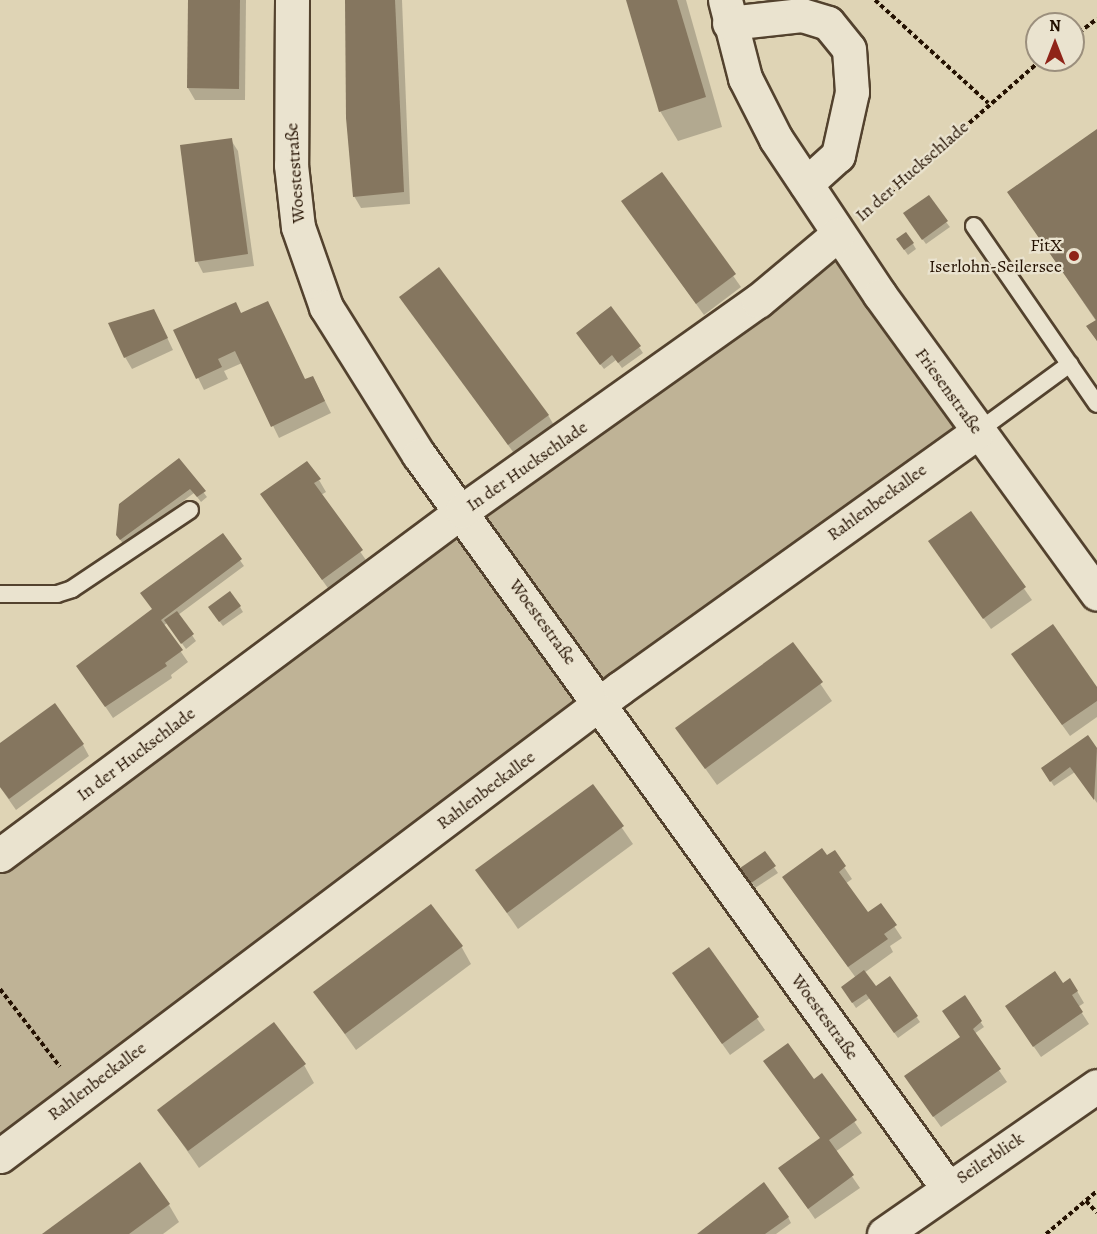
<!DOCTYPE html>
<meta charset="utf-8">
<style>
body{margin:0}
#map{position:relative;width:1097px;height:1234px;overflow:hidden;background:#dfd4b5;font-family:Alegreya,serif}
div>[style]{position:absolute}
.green>*{inset:0;background:#bfb396}
.shadow>*{inset:0;background:#0003}
.building>*{inset:0;background:#85765f}
.path>*{height:4px;margin-top:-2px;transform-origin:0;background:repeating-linear-gradient(90deg,#241101 0 4.5px,transparent 0 7.5px)}
.roads{filter:drop-shadow(2px 0 #53422e) drop-shadow(-2px 0 #53422e) drop-shadow(0 2px #53422e) drop-shadow(0 -2px #53422e)}
.lane>*{height:16px;margin:-8px;padding:0 8px;transform-origin:8px;border-radius:8px;background:#eae3cf}
.street>*{height:33px;margin:-16.5px;padding:0 16.5px;transform-origin:16.5px;border-radius:16.5px;background:#eae3cf}
.dots>*{width:16px;height:16px;translate:-50% -50%;box-sizing:border-box;border:3px solid #eae3cf;border-radius:50%}
span{translate:-50% -50%;white-space:nowrap;text-align:center;line-height:1.15;-webkit-text-stroke:4.5px #eae3cf;paint-order:stroke}
.street-label{font-size:18px;color:#241101}
.poi-label{font-size:18px;color:#241101}
.right{translate:-100% -50%;text-align:right}
.north{position:absolute;left:1025px;top:12px;width:60px;height:60px;box-sizing:border-box;background:#eae3cf;border:2px solid #9b8f7d;border-radius:50%;rotate:0deg;font-size:16px;font-weight:700;line-height:24px;text-align:center;color:#241101}
.north::after{content:'';display:block;margin:auto;width:21px;height:27px;background:#8f2418;clip-path:polygon(50% 0,100% 100%,50% 72%,0 100%)}
</style>
<div id="map">
<div class="green">
<div style="clip-path:polygon(838px 249px,967px 430px,0 1145px,0 862px)"></div>
</div>
<div class="shadow">
<div style="clip-path:polygon(189px 0,246px 0,245px 100px,195px 100px,188px 88px)"></div>
<div style="clip-path:polygon(346px 0,402px 0,410px 204px,361px 208px,354px 196px)"></div>
<div style="clip-path:polygon(628px 0,686px 0,722px 127px,678px 141px,660px 111px)"></div>
<div style="clip-path:polygon(1097px 131px,1097px 341px,1088px 327px,1096px 321px,1009px 193px)"></div>
<div style="clip-path:polygon(231px 140px,238px 151px,254px 266px,203px 273px,197px 261px)"></div>
<div style="clip-path:polygon(661px 174px,741px 287px,704px 315px,623px 202px)"></div>
<div style="clip-path:polygon(908px 219px,946px 222px,950px 227px,926px 244px)"></div>
<div style="clip-path:polygon(913px 244px,916px 249px,908px 255px,901px 245px)"></div>
<div style="clip-path:polygon(401px 297px,548px 415px,555px 427px,516px 456px)"></div>
<div style="clip-path:polygon(154px 310px,173px 350px,132px 369px,125px 357px)"></div>
<div style="clip-path:polygon(241px 314px,305px 381px,313px 377px,331px 413px,279px 438px,242px 363px,224px 371px,228px 379px,204px 390px,175px 331px)"></div>
<div style="clip-path:polygon(581px 339px,639px 347px,643px 353px,622px 368px,616px 360px,604px 369px)"></div>
<div style="clip-path:polygon(179px 460px,207px 497px,201px 502px,194px 493px,124px 545px,117px 535px)"></div>
<div style="clip-path:polygon(319px 480px,326px 492px,321px 495px,368px 563px,330px 591px,262px 495px)"></div>
<div style="clip-path:polygon(971px 513px,1032px 600px,991px 629px,930px 542px)"></div>
<div style="clip-path:polygon(222px 535px,244px 566px,178px 615px,196px 641px,186px 649px,167px 623px,163px 626px,188px 662px,171px 675px,172px 678px,113px 718px,78px 666px,153px 609px)"></div>
<div style="clip-path:polygon(240px 607px,243px 612px,223px 626px,213px 613px)"></div>
<div style="clip-path:polygon(793px 644px,832px 701px,717px 785px,677px 729px)"></div>
<div style="clip-path:polygon(1020px 666px,1097px 689px,1097px 717px,1070px 736px)"></div>
<div style="clip-path:polygon(1088px 738px,1097px 751px,1097px 803px,1075px 772px,1054px 786px,1046px 774px)"></div>
<div style="clip-path:polygon(0 745px,83px 745px,89px 756px,16px 810px,0 787px)"></div>
<div style="clip-path:polygon(593px 786px,633px 844px,518px 929px,477px 870px)"></div>
<div style="clip-path:polygon(834px 852px,852px 879px,845px 884px,868px 914px,880px 905px,902px 938px,890px 946px,893px 952px,864px 973px,875px 988px,890px 978px,920px 1022px,898px 1038px,870px 998px,856px 1008px,846px 993px,856px 978px,791px 889px)"></div>
<div style="clip-path:polygon(764px 853px,778px 873px,755px 888px,745px 873px)"></div>
<div style="clip-path:polygon(461px 946px,471px 964px,356px 1050px,315px 992px)"></div>
<div style="clip-path:polygon(708px 949px,765px 1030px,730px 1055px,681px 985px)"></div>
<div style="clip-path:polygon(1063px 985px,1077px 991px,1084px 1003px,1078px 1007px,1089px 1024px,1041px 1057px,1014px 1018px)"></div>
<div style="clip-path:polygon(964px 998px,984px 1027px,974px 1034px,1007px 1082px,941px 1127px,913px 1088px,961px 1037px)"></div>
<div style="clip-path:polygon(304px 1065px,314px 1083px,199px 1168px,159px 1110px)"></div>
<div style="clip-path:polygon(822px 1075px,862px 1133px,835px 1152px,860px 1188px,815px 1219px,780px 1168px,821px 1139px,799px 1109px,813px 1081px)"></div>
<div style="clip-path:polygon(169px 1205px,179px 1222px,163px 1234px,45px 1234px)"></div>
<div style="clip-path:polygon(788px 1217px,791px 1223px,776px 1234px,699px 1234px)"></div>
</div>
<div class="building">
<div style="clip-path:polygon(188px 0,240px 0,239px 89px,187px 88px)"></div>
<div style="clip-path:polygon(345px 0,395px 0,404px 192px,353px 197px,346px 118px)"></div>
<div style="clip-path:polygon(626px 0,677px 0,706px 97px,659px 112px)"></div>
<div style="clip-path:polygon(1097px 129px,1097px 341px,1086px 326px,1096px 320px,1007px 192px)"></div>
<div style="clip-path:polygon(232px 138px,248px 254px,195px 262px,180px 145px)"></div>
<div style="clip-path:polygon(662px 172px,736px 274px,696px 304px,621px 201px)"></div>
<div style="clip-path:polygon(929px 195px,948px 221px,922px 240px,903px 213px)"></div>
<div style="clip-path:polygon(906px 232px,914px 243px,904px 250px,896px 239px)"></div>
<div style="clip-path:polygon(439px 267px,549px 415px,508px 445px,399px 297px)"></div>
<div style="clip-path:polygon(268px 301px,305px 379px,313px 376px,325px 401px,271px 427px,235px 351px,218px 359px,222px 367px,196px 379px,173px 330px,236px 302px,241px 313px)"></div>
<div style="clip-path:polygon(611px 306px,641px 346px,618px 363px,612px 355px,600px 365px,576px 333px)"></div>
<div style="clip-path:polygon(154px 309px,168px 338px,124px 358px,108px 323px)"></div>
<div style="clip-path:polygon(179px 458px,206px 491px,197px 497px,190px 489px,120px 540px,116px 535px,119px 504px)"></div>
<div style="clip-path:polygon(307px 461px,321px 479px,314px 483px,363px 550px,322px 580px,260px 494px)"></div>
<div style="clip-path:polygon(971px 511px,1026px 587px,983px 619px,928px 541px)"></div>
<div style="clip-path:polygon(223px 533px,242px 559px,161px 620px,183px 650px,165px 663px,167px 666px,105px 707px,76px 666px,152px 609px,140px 593px)"></div>
<div style="clip-path:polygon(230px 591px,241px 606px,219px 622px,208px 607px)"></div>
<div style="clip-path:polygon(177px 611px,194px 634px,181px 644px,164px 620px)"></div>
<div style="clip-path:polygon(1053px 624px,1097px 687px,1097px 701px,1062px 725px,1011px 654px)"></div>
<div style="clip-path:polygon(793px 642px,823px 682px,705px 769px,675px 728px)"></div>
<div style="clip-path:polygon(55px 703px,84px 744px,9px 799px,0 787px,0 743px)"></div>
<div style="clip-path:polygon(1088px 735px,1097px 748px,1094px 800px,1070px 767px,1050px 782px,1041px 768px)"></div>
<div style="clip-path:polygon(593px 784px,624px 826px,507px 913px,475px 870px)"></div>
<div style="clip-path:polygon(822px 848px,827px 855px,835px 850px,846px 866px,839px 872px,868px 912px,881px 903px,897px 925px,884px 934px,888px 939px,848px 967px,782px 877px)"></div>
<div style="clip-path:polygon(765px 851px,776px 866px,751px 883px,740px 868px)"></div>
<div style="clip-path:polygon(431px 904px,463px 946px,345px 1034px,313px 992px)"></div>
<div style="clip-path:polygon(709px 947px,759px 1017px,722px 1044px,672px 973px)"></div>
<div style="clip-path:polygon(864px 970px,876px 986px,890px 976px,918px 1016px,894px 1033px,866px 994px,852px 1003px,841px 987px)"></div>
<div style="clip-path:polygon(1055px 971px,1063px 983px,1070px 978px,1078px 991px,1072px 995px,1083px 1012px,1033px 1047px,1005px 1006px)"></div>
<div style="clip-path:polygon(965px 995px,982px 1021px,973px 1029px,1001px 1069px,933px 1117px,904px 1076px,960px 1037px,942px 1011px)"></div>
<div style="clip-path:polygon(274px 1022px,306px 1064px,188px 1151px,157px 1110px)"></div>
<div style="clip-path:polygon(788px 1043px,814px 1079px,822px 1073px,857px 1120px,829px 1140px,854px 1175px,808px 1209px,778px 1168px,820px 1138px,763px 1061px)"></div>
<div style="clip-path:polygon(140px 1162px,170px 1204px,129px 1234px,42px 1234px)"></div>
<div style="clip-path:polygon(764px 1182px,789px 1217px,765px 1234px,697px 1234px)"></div>
</div>
<div class="path">
<div style="left:875px;top:0;width:153px;rotate:42.3deg"></div>
<div style="left:1073px;top:37px;width:30px;rotate:-37deg"></div>
<div style="left:868px;top:212px;width:230px;rotate:-41.3deg"></div>
<div style="left:0;top:989px;width:98px;rotate:52.4deg"></div>
<div style="left:1086px;top:1201px;width:16px;rotate:47deg"></div>
<div style="left:1046px;top:1234px;width:67px;rotate:-40.1deg"></div>
</div>
<div class="roads">
<div class="lane">
<div style="left:974px;top:226px;width:216px;rotate:55.4deg"></div>
<div style="left:977px;top:432px;width:115px;rotate:-36.2deg"></div>
<div style="left:0;top:594px;width:57px"></div>
<div style="left:57px;top:594px;width:16px;rotate:-18deg"></div>
<div style="left:72px;top:589px;width:142px;rotate:-33.8deg"></div>
</div>
<div class="street">
<div style="left:292px;top:0;width:165px;rotate:90.3deg"></div>
<div style="left:291px;top:165px;width:62px;rotate:83.6deg"></div>
<div style="left:298px;top:227px;width:85px;rotate:70.7deg"></div>
<div style="left:326px;top:307px;width:175px;rotate:57.9deg"></div>
<div style="left:419px;top:455px;width:903px;rotate:54.2deg"></div>
<div style="left:725px;top:0;width:81px;rotate:75.6deg"></div>
<div style="left:745px;top:78px;width:68px;rotate:63.1deg"></div>
<div style="left:776px;top:139px;width:187px;rotate:56.3deg"></div>
<div style="left:880px;top:295px;width:369px;rotate:54deg"></div>
<div style="left:729px;top:23px;width:73px;rotate:-6.3deg"></div>
<div style="left:802px;top:15px;width:27px;rotate:17deg"></div>
<div style="left:828px;top:23px;width:33px;rotate:51deg"></div>
<div style="left:849px;top:49px;width:43px;rotate:86deg"></div>
<div style="left:852px;top:92px;width:65px;rotate:102.5deg"></div>
<div style="left:838px;top:155px;width:43px;rotate:137.8deg"></div>
<div style="left:0;top:855px;width:576px;rotate:-36.67deg"></div>
<div style="left:462px;top:511px;width:363px;rotate:-35.4deg"></div>
<div style="left:758px;top:301px;width:104px;rotate:-39.9deg"></div>
<div style="left:0;top:1156px;width:777px;rotate:-37.05deg"></div>
<div style="left:620px;top:688px;width:439px;rotate:-35.6deg"></div>
<div style="left:884px;top:1234px;width:259px;rotate:-34.8deg"></div>
</div>
</div>
<div class="dots">
<div style="left:1074px;top:256px;background:#8f2418"></div>
</div>
<div class="street-label">
<span style="left:912px;top:171px;rotate:-41deg">In der Huckschlade</span>
<span style="left:295px;top:173px;rotate:-94deg">Woestestraße</span>
<span style="left:949px;top:391px;rotate:54deg">Friesenstraße</span>
<span style="left:527px;top:466px;rotate:-35deg">In der Huckschlade</span>
<span style="left:877px;top:502px;rotate:-36deg">Rahlenbeckallee</span>
<span style="left:543px;top:622px;rotate:54deg">Woestestraße</span>
<span style="left:136px;top:754px;rotate:-37deg">In der Huckschlade</span>
<span style="left:486px;top:790px;rotate:-37deg">Rahlenbeckallee</span>
<span style="left:825px;top:1017px;rotate:54deg">Woestestraße</span>
<span style="left:97px;top:1081px;rotate:-37deg">Rahlenbeckallee</span>
<span style="left:990px;top:1158px;rotate:-34deg">Seilerblick</span>
</div>
<div class="poi-label">
<span class="right" style="left:1062px;top:256px">FitX<br>Iserlohn-Seilersee</span>
</div>
<div class="north">N</div>
</div>
